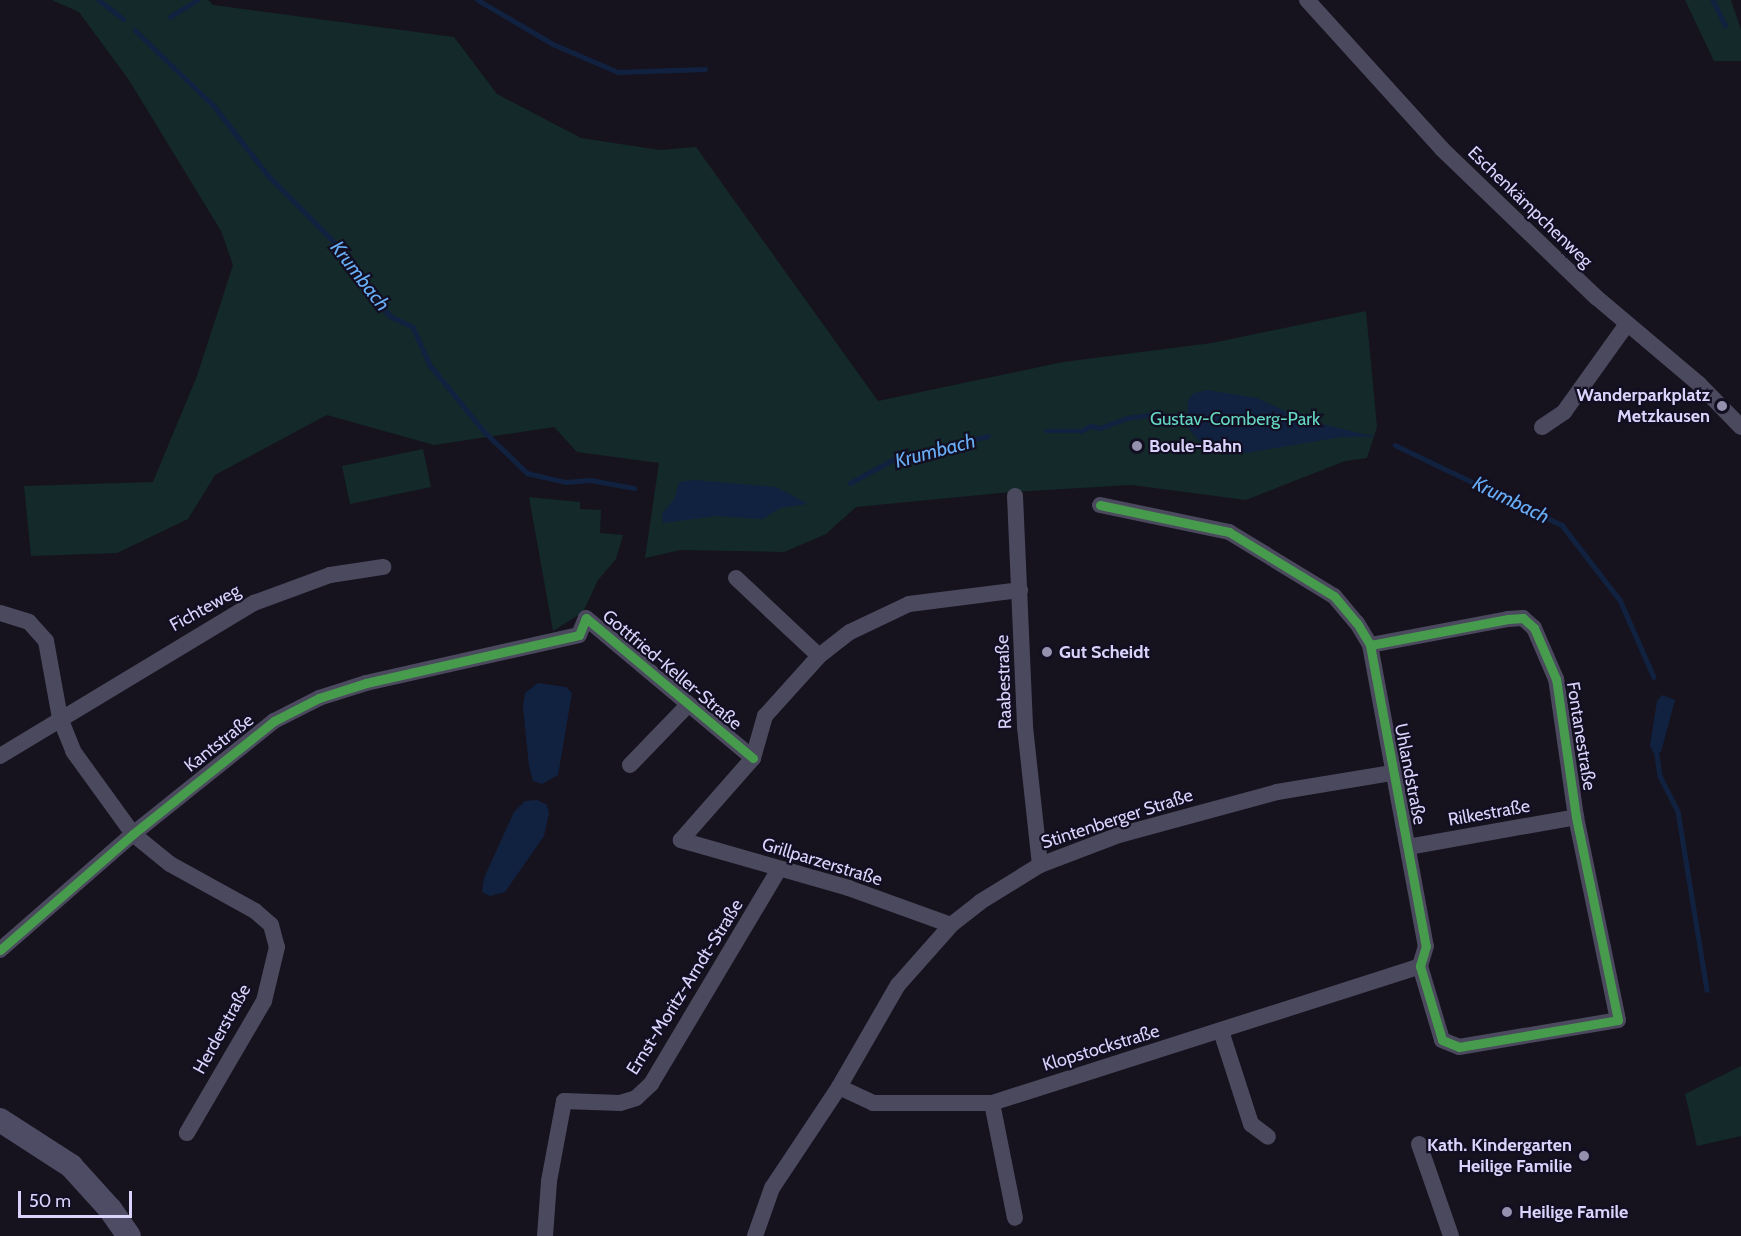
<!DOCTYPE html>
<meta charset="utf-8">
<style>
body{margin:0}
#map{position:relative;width:1741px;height:1236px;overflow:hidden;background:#16131e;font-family:Cabin,sans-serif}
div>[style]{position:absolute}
.green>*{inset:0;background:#13292a}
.water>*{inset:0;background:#112241}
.stream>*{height:4.5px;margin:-2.25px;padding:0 2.25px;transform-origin:2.25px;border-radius:2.25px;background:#112241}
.street>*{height:16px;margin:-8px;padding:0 8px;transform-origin:8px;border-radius:8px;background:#4b495e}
.secondary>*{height:24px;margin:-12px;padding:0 12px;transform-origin:12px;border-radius:12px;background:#4e4c64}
.cycleway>*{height:9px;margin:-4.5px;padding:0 4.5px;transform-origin:4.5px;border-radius:4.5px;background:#469c4c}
.dots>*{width:16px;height:16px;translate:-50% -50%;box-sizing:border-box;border:3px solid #130f22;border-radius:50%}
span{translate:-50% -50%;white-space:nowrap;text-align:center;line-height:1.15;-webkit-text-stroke:4.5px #130f22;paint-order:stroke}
.street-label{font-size:18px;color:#dad3fc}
.poi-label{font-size:18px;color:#dad3fc;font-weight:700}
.right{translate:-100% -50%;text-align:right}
.left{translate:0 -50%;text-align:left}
.park-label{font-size:18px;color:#64d8c0}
.water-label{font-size:20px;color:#68aef6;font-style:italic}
.scale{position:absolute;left:18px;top:1191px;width:114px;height:27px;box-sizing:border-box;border:3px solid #dad3fc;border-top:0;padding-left:8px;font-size:18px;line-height:21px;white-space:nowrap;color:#dad3fc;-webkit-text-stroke:4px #130f22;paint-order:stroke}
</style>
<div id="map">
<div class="green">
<div style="clip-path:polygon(52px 0,208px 0,213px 5px,454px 37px,497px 94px,581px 138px,660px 150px,696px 147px,878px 401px,1063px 362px,1212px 343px,1366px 311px,1377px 427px,1367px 458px,1345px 461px,1246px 500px,1131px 485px,1011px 492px,856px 507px,826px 534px,784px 552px,681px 550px,645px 558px,659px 463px,577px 452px,554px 427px,434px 445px,327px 415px,215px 475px,188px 519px,117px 553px,31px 556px,24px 486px,153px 482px,197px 376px,233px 265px,221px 231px,129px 80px,79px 12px)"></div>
<div style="clip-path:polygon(1685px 0,1731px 0,1741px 30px,1741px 61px,1714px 61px)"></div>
<div style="clip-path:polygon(423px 449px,431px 487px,350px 504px,342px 466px)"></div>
<div style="clip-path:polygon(529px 497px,580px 502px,580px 509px,601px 510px,600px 533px,623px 535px,616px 559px,598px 580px,583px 612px,553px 631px)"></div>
<div style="clip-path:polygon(1741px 1066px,1741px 1136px,1697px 1146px,1685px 1094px)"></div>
</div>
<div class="water">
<div style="clip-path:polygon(1206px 390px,1257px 398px,1305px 420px,1376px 437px,1341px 437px,1246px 453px,1214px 451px,1203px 445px,1187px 427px,1188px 401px,1193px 394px)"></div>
<div style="clip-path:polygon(694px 480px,776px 487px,808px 504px,780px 508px,763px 519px,716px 516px,663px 523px,662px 514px,675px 498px,679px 482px)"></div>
<div style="clip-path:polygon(538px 683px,566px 687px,572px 693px,558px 775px,542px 784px,533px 781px,529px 766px,523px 707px,525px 693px)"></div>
<div style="clip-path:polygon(1662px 695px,1675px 700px,1661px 752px,1654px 754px,1650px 746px,1657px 701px)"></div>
<div style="clip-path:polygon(537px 800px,547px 805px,549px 813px,544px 836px,505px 892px,490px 896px,482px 892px,484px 878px,514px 812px,525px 801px)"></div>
</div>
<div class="stream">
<div style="left:99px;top:0;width:31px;rotate:38deg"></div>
<div style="left:478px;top:0;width:87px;rotate:30.4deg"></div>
<div style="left:553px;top:44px;width:71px;rotate:23.3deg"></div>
<div style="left:618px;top:72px;width:87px;rotate:-2deg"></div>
<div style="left:1713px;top:0;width:28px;rotate:64deg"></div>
<div style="left:170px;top:17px;width:32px;rotate:-32deg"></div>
<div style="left:135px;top:30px;width:110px;rotate:43.9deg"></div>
<div style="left:214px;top:106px;width:88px;rotate:52deg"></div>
<div style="left:268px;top:175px;width:121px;rotate:45.3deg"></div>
<div style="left:353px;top:261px;width:40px;rotate:63.4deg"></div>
<div style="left:371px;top:297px;width:29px;rotate:44deg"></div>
<div style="left:392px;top:317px;width:23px;rotate:25deg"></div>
<div style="left:413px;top:327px;width:42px;rotate:65.9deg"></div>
<div style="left:430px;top:365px;width:84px;rotate:50.8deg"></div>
<div style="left:483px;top:430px;width:62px;rotate:44.3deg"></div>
<div style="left:527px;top:473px;width:40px;rotate:13deg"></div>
<div style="left:566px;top:482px;width:25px;rotate:-5deg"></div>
<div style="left:591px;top:480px;width:44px;rotate:10.5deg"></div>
<div style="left:1046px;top:431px;width:35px"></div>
<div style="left:1081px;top:431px;width:11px;rotate:-27deg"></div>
<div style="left:1091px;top:426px;width:9px;rotate:13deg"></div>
<div style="left:1100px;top:428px;width:29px;rotate:-20deg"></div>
<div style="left:1127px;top:418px;width:29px;rotate:-8deg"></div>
<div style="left:1395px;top:445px;width:185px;rotate:25.6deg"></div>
<div style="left:1562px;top:525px;width:95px;rotate:52.3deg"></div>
<div style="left:1620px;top:600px;width:84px;rotate:66.2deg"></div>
<div style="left:850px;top:483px;width:55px;rotate:-28.4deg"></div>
<div style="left:898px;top:457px;width:92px;rotate:-13.1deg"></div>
<div style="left:1656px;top:748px;width:28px;rotate:82deg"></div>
<div style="left:1660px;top:776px;width:39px;rotate:63deg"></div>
<div style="left:1678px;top:811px;width:181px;rotate:80.8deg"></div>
</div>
<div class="street">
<div style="left:1307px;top:0;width:201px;rotate:47.8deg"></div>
<div style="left:1442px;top:149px;width:214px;rotate:43.9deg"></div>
<div style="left:1596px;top:297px;width:135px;rotate:40.2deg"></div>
<div style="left:1699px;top:384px;width:60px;rotate:45.7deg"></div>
<div style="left:1542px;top:427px;width:27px;rotate:-34deg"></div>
<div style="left:1564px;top:412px;width:108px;rotate:-54.4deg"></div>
<div style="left:1015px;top:496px;width:231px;rotate:87.5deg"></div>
<div style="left:1025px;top:727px;width:139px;rotate:83.8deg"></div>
<div style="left:1100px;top:505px;width:132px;rotate:11.8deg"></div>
<div style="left:1229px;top:532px;width:123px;rotate:31.4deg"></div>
<div style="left:1334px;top:596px;width:35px;rotate:50deg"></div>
<div style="left:1357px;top:623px;width:26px;rotate:59deg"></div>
<div style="left:1370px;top:645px;width:306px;rotate:79.5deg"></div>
<div style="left:1426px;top:946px;width:21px;rotate:107deg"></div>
<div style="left:1420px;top:966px;width:77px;rotate:73.4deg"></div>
<div style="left:1442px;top:1040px;width:18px;rotate:22deg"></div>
<div style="left:1459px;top:1047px;width:161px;rotate:-9.6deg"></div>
<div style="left:1618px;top:1020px;width:207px;rotate:-101.7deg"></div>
<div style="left:1576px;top:817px;width:139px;rotate:-98.2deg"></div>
<div style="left:1556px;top:679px;width:56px;rotate:-113.3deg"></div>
<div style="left:1534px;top:628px;width:15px;rotate:-138deg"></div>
<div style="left:1523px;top:618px;width:15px;rotate:176deg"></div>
<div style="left:1508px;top:619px;width:140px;rotate:169.3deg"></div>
<div style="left:736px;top:578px;width:114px;rotate:43.2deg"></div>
<div style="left:0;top:613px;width:30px;rotate:17deg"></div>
<div style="left:29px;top:622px;width:25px;rotate:48deg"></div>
<div style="left:46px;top:641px;width:78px;rotate:79.7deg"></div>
<div style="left:60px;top:718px;width:35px;rotate:68deg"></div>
<div style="left:73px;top:751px;width:102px;rotate:54.1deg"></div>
<div style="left:133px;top:834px;width:48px;rotate:39deg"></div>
<div style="left:170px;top:864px;width:97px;rotate:28.9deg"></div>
<div style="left:255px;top:911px;width:21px;rotate:41deg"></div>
<div style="left:271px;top:925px;width:23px;rotate:75deg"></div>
<div style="left:277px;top:947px;width:56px;rotate:103.5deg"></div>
<div style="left:264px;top:1001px;width:153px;rotate:120.3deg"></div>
<div style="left:0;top:756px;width:297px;rotate:-31.1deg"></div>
<div style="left:254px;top:603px;width:81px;rotate:-20.2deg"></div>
<div style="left:330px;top:575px;width:54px;rotate:-8.6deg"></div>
<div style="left:630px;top:765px;width:82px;rotate:-46deg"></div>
<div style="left:1408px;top:847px;width:171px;rotate:-10.1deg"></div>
<div style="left:951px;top:925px;width:109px;rotate:-160.1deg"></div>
<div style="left:849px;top:888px;width:175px;rotate:-164.1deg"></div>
<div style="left:681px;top:840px;width:109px;rotate:-48.7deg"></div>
<div style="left:753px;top:758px;width:44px;rotate:-74.1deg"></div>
<div style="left:765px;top:716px;width:81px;rotate:-48deg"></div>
<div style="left:819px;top:656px;width:39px;rotate:-38deg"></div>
<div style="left:850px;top:632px;width:65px;rotate:-25.4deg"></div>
<div style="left:909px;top:604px;width:112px;rotate:-7.2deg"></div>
<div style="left:0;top:950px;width:176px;rotate:-41.1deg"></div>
<div style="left:133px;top:834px;width:181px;rotate:-38.7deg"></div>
<div style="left:274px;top:721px;width:51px;rotate:-27.1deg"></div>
<div style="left:319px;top:698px;width:49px;rotate:-17.7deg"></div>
<div style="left:366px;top:683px;width:218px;rotate:-12.7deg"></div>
<div style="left:579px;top:635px;width:18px;rotate:-68deg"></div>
<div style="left:586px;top:618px;width:218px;rotate:40deg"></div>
<div style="left:1221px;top:1031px;width:98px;rotate:72.1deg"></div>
<div style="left:1251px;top:1124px;width:21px;rotate:37deg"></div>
<div style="left:839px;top:1087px;width:38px;rotate:25deg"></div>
<div style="left:873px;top:1103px;width:119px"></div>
<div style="left:992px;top:1103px;width:449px;rotate:-17.7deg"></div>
<div style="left:992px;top:1103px;width:117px;rotate:78.7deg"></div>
<div style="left:1419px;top:1144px;width:97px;rotate:70.8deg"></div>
<div style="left:545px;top:1236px;width:55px;rotate:-85.8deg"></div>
<div style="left:549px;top:1181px;width:81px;rotate:-79.4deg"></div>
<div style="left:564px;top:1101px;width:56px;rotate:2deg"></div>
<div style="left:620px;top:1103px;width:17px;rotate:-17deg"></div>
<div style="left:636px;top:1098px;width:21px;rotate:-43deg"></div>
<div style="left:651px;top:1084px;width:250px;rotate:-59.2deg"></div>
<div style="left:755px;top:1236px;width:51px;rotate:-70.5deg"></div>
<div style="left:772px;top:1188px;width:121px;rotate:-56.4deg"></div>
<div style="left:839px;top:1087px;width:118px;rotate:-60deg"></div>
<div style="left:898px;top:985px;width:80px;rotate:-48.5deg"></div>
<div style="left:951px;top:925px;width:37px;rotate:-38deg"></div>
<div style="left:980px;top:902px;width:70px;rotate:-31.7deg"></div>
<div style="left:1040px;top:865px;width:85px;rotate:-20.8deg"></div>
<div style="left:1119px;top:835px;width:164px;rotate:-15.2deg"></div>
<div style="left:1277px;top:792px;width:117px;rotate:-9.4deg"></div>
</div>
<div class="secondary">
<div style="left:0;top:1120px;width:85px;rotate:32.9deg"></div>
<div style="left:71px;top:1166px;width:58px;rotate:47.8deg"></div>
<div style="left:110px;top:1209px;width:33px;rotate:55deg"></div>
</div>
<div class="cycleway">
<div style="left:1100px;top:505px;width:132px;rotate:11.8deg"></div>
<div style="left:1229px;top:532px;width:123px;rotate:31.4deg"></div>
<div style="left:1334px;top:596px;width:35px;rotate:50deg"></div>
<div style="left:1357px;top:623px;width:26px;rotate:59deg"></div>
<div style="left:1370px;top:645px;width:306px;rotate:79.5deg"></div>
<div style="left:1426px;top:946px;width:21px;rotate:107deg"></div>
<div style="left:1420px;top:966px;width:77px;rotate:73.4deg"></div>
<div style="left:1442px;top:1040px;width:18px;rotate:22deg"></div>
<div style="left:1459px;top:1047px;width:161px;rotate:-9.6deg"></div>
<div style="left:1618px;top:1020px;width:207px;rotate:-101.7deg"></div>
<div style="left:1576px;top:817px;width:139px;rotate:-98.2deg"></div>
<div style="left:1556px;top:679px;width:56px;rotate:-113.3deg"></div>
<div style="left:1534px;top:628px;width:15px;rotate:-138deg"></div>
<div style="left:1523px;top:618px;width:15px;rotate:176deg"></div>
<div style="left:1508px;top:619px;width:140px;rotate:169.3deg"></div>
<div style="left:0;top:950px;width:176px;rotate:-41.1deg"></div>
<div style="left:133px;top:834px;width:181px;rotate:-38.7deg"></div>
<div style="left:274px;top:721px;width:51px;rotate:-27.1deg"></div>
<div style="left:319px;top:698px;width:49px;rotate:-17.7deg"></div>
<div style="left:366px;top:683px;width:218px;rotate:-12.7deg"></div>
<div style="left:579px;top:635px;width:18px;rotate:-68deg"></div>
<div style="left:586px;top:618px;width:218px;rotate:40deg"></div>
</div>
<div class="dots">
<div style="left:1722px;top:406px;background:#9590ae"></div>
<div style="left:1137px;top:446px;background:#9590ae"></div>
<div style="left:1047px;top:652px;background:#9590ae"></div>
<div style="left:1584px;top:1156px;background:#9590ae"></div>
<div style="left:1507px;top:1212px;background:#9590ae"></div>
</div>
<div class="street-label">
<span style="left:1530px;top:207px;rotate:44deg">Eschenkämpchenweg</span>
<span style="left:205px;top:608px;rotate:-29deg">Fichteweg</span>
<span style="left:672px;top:670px;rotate:40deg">Gottfried-Keller-Straße</span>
<span style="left:1004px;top:682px;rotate:-92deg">Raabestraße</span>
<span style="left:1581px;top:736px;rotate:81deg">Fontanestraße</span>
<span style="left:219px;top:743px;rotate:-38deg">Kantstraße</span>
<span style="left:1410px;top:774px;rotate:79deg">Uhlandstraße</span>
<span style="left:1489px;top:813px;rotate:-10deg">Rilkestraße</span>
<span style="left:1117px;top:819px;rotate:-18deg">Stintenberger Straße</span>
<span style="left:822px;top:862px;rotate:17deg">Grillparzerstraße</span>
<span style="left:685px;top:987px;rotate:-58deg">Ernst-Moritz-Arndt-Straße</span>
<span style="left:222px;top:1029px;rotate:-61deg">Herderstraße</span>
<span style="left:1101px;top:1048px;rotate:-17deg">Klopstockstraße</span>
</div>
<div class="poi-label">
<span class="right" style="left:1710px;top:406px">Wanderparkplatz<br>Metzkausen</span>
<span class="left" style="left:1149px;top:446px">Boule-Bahn</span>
<span class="left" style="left:1059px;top:652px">Gut Scheidt</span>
<span class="right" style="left:1572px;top:1156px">Kath. Kindergarten<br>Heilige Familie</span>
<span class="left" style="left:1519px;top:1212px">Heilige Famile</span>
</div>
<div class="park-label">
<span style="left:1235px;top:419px">Gustav-Comberg-Park</span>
</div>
<div class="water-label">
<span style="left:360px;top:276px;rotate:52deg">Krumbach</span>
<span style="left:935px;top:451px;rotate:-15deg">Krumbach</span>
<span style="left:1511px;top:500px;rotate:26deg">Krumbach</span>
</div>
<div class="scale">50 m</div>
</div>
